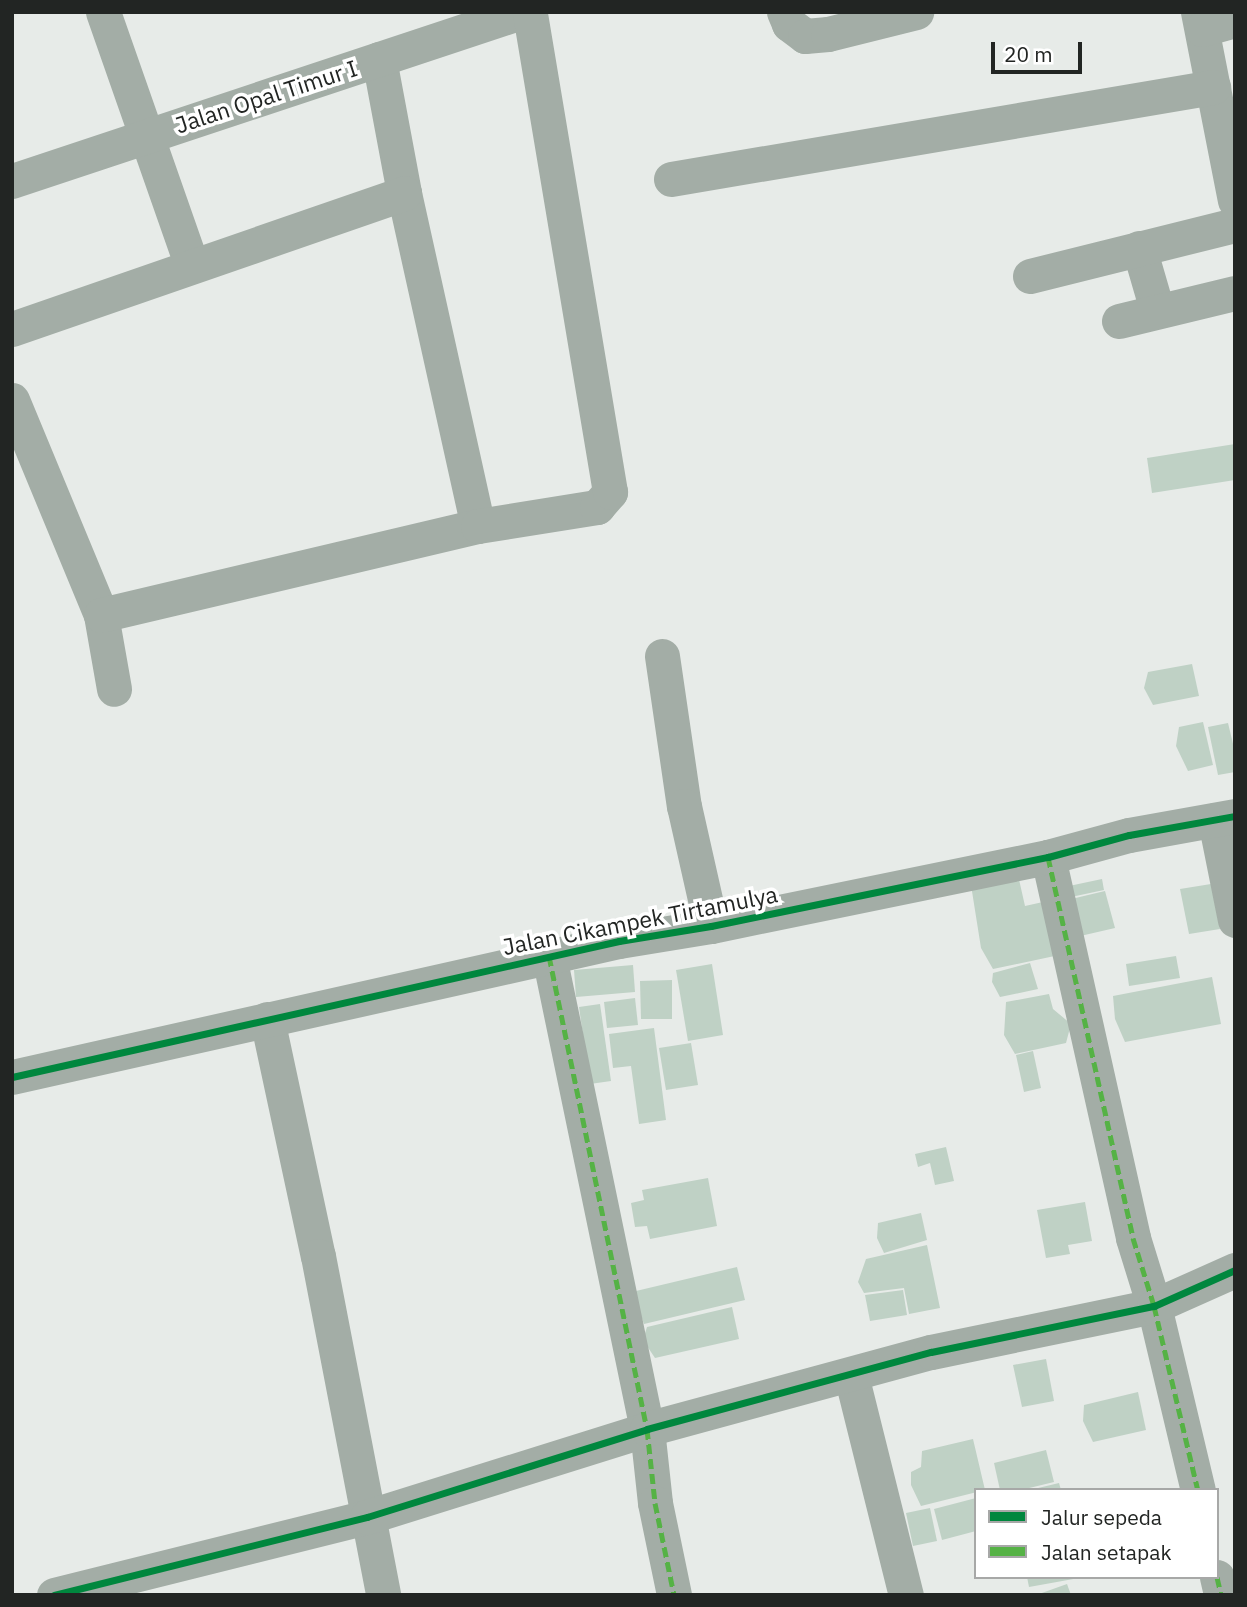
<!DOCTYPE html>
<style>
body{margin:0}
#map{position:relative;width:1247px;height:1607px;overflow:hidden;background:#e7ebe8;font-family:"IBM Plex Sans",sans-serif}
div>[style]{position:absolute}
.building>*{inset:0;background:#bfd1c5}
.minor>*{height:35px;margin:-17.5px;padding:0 17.5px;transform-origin:17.5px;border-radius:17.5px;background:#a3ada6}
.quiet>*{height:5px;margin-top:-2.5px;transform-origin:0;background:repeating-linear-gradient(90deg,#55b245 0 10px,transparent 0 15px)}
.cycleway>*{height:7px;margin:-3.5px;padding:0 3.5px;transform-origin:3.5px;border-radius:3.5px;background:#00873e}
span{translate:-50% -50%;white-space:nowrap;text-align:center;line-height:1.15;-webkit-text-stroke:7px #fff;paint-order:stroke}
.street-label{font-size:23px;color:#222523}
.frame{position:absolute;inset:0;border:14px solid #222523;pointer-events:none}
.legend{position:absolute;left:974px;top:1488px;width:245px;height:91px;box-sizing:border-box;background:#fff;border:2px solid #a7a8a7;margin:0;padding:9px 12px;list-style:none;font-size:21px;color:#222523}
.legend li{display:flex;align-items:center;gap:14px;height:35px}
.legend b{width:35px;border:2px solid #a7a8a7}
.scale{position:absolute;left:991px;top:42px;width:91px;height:32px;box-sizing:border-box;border:4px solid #222523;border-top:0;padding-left:9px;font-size:21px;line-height:24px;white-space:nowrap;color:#222523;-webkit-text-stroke:5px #fff;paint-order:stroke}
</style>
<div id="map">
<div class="building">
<div style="clip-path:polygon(1235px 444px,1235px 480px,1152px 493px,1147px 458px)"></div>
<div style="clip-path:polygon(1192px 664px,1199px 696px,1153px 705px,1144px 688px,1148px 672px)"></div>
<div style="clip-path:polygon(1203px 722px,1213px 765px,1188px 771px,1176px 746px,1179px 727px)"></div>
<div style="clip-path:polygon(1228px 723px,1235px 752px,1235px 772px,1218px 775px,1208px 727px)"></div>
<div style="clip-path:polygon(1018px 875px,1025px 906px,1052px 900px,1064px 954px,993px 969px,981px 948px,971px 885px)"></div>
<div style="clip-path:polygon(1102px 879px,1104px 890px,1071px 897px,1069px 886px)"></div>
<div style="clip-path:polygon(1211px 884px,1220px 929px,1189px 934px,1180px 889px)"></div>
<div style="clip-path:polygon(1105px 891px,1115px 928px,1076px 937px,1067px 900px)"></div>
<div style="clip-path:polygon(1176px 956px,1180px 978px,1129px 986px,1126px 964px)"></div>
<div style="clip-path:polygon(1030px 963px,1038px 989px,1000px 997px,992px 982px,993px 973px)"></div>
<div style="clip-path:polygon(712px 964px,723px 1035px,688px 1041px,676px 970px)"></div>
<div style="clip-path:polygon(633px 965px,635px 992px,576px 997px,574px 970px)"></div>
<div style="clip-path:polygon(1212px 977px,1221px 1024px,1125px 1042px,1115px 1019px,1113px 996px)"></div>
<div style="clip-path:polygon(672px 980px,672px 1019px,641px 1019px,640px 981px)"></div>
<div style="clip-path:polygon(1049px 994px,1053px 1009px,1071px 1024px,1066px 1043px,1015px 1054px,1004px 1035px,1006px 1002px)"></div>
<div style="clip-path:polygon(635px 998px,638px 1025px,607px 1028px,604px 1002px)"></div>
<div style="clip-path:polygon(600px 1004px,611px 1081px,590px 1084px,579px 1007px)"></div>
<div style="clip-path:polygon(654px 1028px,666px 1120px,639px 1124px,631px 1066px,613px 1068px,609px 1034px)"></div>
<div style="clip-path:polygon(691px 1043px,698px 1085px,666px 1090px,659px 1048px)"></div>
<div style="clip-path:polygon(1033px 1051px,1041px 1088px,1024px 1092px,1016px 1055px)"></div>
<div style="clip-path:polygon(946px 1147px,954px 1181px,935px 1185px,930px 1163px,918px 1167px,915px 1154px)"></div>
<div style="clip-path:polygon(708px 1178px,717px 1226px,650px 1239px,647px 1226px,635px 1227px,631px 1203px,644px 1200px,642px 1190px)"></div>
<div style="clip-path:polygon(1085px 1202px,1092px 1241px,1068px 1245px,1070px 1254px,1046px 1258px,1037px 1210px)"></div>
<div style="clip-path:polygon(921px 1213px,927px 1240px,884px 1253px,877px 1238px,878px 1223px)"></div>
<div style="clip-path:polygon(927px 1245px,940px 1308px,909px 1314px,904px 1288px,864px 1293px,858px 1282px,866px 1259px)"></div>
<div style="clip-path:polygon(737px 1267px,745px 1300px,644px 1324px,637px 1305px,636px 1291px)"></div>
<div style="clip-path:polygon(903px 1290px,907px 1315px,870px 1321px,865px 1295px)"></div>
<div style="clip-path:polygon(732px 1307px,739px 1339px,655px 1358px,643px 1340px,647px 1327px)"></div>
<div style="clip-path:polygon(1046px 1359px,1054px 1401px,1022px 1407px,1013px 1365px)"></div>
<div style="clip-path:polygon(1138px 1392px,1146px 1430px,1093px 1442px,1083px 1421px,1084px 1405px)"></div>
<div style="clip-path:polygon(973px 1439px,985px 1490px,921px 1506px,911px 1485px,911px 1472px,921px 1467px,922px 1451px)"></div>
<div style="clip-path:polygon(1046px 1450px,1054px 1482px,1021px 1490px,1000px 1490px,994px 1463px)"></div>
<div style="clip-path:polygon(1059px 1483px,1061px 1490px,1034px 1490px,1034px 1489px)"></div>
<div style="clip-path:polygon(976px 1498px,976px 1531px,942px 1540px,934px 1509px)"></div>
<div style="clip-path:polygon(930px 1508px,937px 1541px,913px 1546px,906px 1513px)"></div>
<div style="clip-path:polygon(1027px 1577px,1079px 1577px,1079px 1578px,1029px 1587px)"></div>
<div style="clip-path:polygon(1067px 1584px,1071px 1595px,1039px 1595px,1039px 1594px)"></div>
</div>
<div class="minor">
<div style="left:103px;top:12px;width:269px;rotate:70.7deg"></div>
<div style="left:784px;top:12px;width:13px;rotate:67deg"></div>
<div style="left:789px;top:24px;width:20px;rotate:37deg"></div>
<div style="left:805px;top:36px;width:23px;rotate:-5deg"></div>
<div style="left:828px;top:34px;width:91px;rotate:-14deg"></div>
<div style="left:1198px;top:12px;width:192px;rotate:78.9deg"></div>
<div style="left:1202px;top:29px;width:34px;rotate:-15deg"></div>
<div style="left:379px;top:59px;width:136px;rotate:79.4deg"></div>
<div style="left:404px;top:193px;width:341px;rotate:77.5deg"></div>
<div style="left:671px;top:179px;width:550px;rotate:-9.63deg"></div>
<div style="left:12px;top:181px;width:536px;rotate:-18.37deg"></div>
<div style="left:1139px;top:248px;width:65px;rotate:73.8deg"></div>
<div style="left:1030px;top:276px;width:211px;rotate:-14deg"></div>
<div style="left:1119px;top:321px;width:119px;rotate:-13.6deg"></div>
<div style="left:12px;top:329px;width:415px;rotate:-19.1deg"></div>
<div style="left:12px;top:400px;width:233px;rotate:67.5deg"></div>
<div style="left:101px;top:615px;width:75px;rotate:80deg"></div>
<div style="left:101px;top:615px;width:387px;rotate:-13.3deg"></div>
<div style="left:478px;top:526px;width:121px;rotate:-9.1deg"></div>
<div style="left:597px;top:507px;width:20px;rotate:-49deg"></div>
<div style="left:610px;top:492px;width:487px;rotate:-99.5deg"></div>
<div style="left:662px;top:656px;width:152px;rotate:81.7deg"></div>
<div style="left:684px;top:806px;width:123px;rotate:77.3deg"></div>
<div style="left:1215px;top:820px;width:102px;rotate:78.7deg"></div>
<div style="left:1048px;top:857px;width:390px;rotate:77.4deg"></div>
<div style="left:1133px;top:1238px;width:71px;rotate:72.8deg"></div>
<div style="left:1154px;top:1306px;width:189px;rotate:76.6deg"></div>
<div style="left:549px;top:956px;width:483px;rotate:78.3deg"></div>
<div style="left:647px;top:1429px;width:74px;rotate:83.8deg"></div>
<div style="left:655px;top:1503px;width:94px;rotate:78.3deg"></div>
<div style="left:267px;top:1019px;width:242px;rotate:77.9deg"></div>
<div style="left:318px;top:1256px;width:345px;rotate:79.1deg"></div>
<div style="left:12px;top:1077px;width:622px;rotate:-12.63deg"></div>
<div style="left:619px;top:941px;width:93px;rotate:-9.3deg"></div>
<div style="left:711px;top:926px;width:344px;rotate:-11.6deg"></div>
<div style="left:1048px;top:857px;width:84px;rotate:-15.2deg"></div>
<div style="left:1129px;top:835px;width:108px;rotate:-10.2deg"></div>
<div style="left:851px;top:1375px;width:227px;rotate:76deg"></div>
<div style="left:1217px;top:1577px;width:18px;rotate:77deg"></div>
<div style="left:54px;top:1595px;width:323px;rotate:-14deg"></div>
<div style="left:367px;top:1517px;width:294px;rotate:-17.4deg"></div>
<div style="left:647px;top:1429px;width:294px;rotate:-15.2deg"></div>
<div style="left:931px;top:1352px;width:228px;rotate:-11.7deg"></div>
<div style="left:1154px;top:1306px;width:89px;rotate:-24deg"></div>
</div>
<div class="quiet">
<div style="left:1048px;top:857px;width:390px;rotate:77.4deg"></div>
<div style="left:1133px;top:1238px;width:71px;rotate:72.8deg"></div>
<div style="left:1154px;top:1306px;width:189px;rotate:76.6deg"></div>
<div style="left:549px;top:956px;width:483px;rotate:78.3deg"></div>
<div style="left:647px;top:1429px;width:74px;rotate:83.8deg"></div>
<div style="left:655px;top:1503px;width:94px;rotate:78.3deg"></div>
<div style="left:1217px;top:1577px;width:18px;rotate:77deg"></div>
</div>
<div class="cycleway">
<div style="left:12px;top:1077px;width:622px;rotate:-12.63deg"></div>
<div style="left:619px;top:941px;width:93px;rotate:-9.3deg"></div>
<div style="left:711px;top:926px;width:344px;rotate:-11.6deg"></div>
<div style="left:1048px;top:857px;width:84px;rotate:-15.2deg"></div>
<div style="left:1129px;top:835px;width:108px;rotate:-10.2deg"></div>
<div style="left:54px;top:1595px;width:323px;rotate:-14deg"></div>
<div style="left:367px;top:1517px;width:294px;rotate:-17.4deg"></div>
<div style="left:647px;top:1429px;width:294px;rotate:-15.2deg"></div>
<div style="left:931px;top:1352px;width:228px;rotate:-11.7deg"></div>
<div style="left:1154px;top:1306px;width:89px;rotate:-24deg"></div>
</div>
<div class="street-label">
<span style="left:266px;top:96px;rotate:-18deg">Jalan Opal Timur I</span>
<span style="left:640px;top:920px;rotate:-11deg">Jalan Cikampek Tirtamulya</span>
</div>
<div class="frame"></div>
<ul class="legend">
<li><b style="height:9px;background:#00873e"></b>Jalur sepeda</li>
<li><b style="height:9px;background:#55b245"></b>Jalan setapak</li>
</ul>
<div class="scale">20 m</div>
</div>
